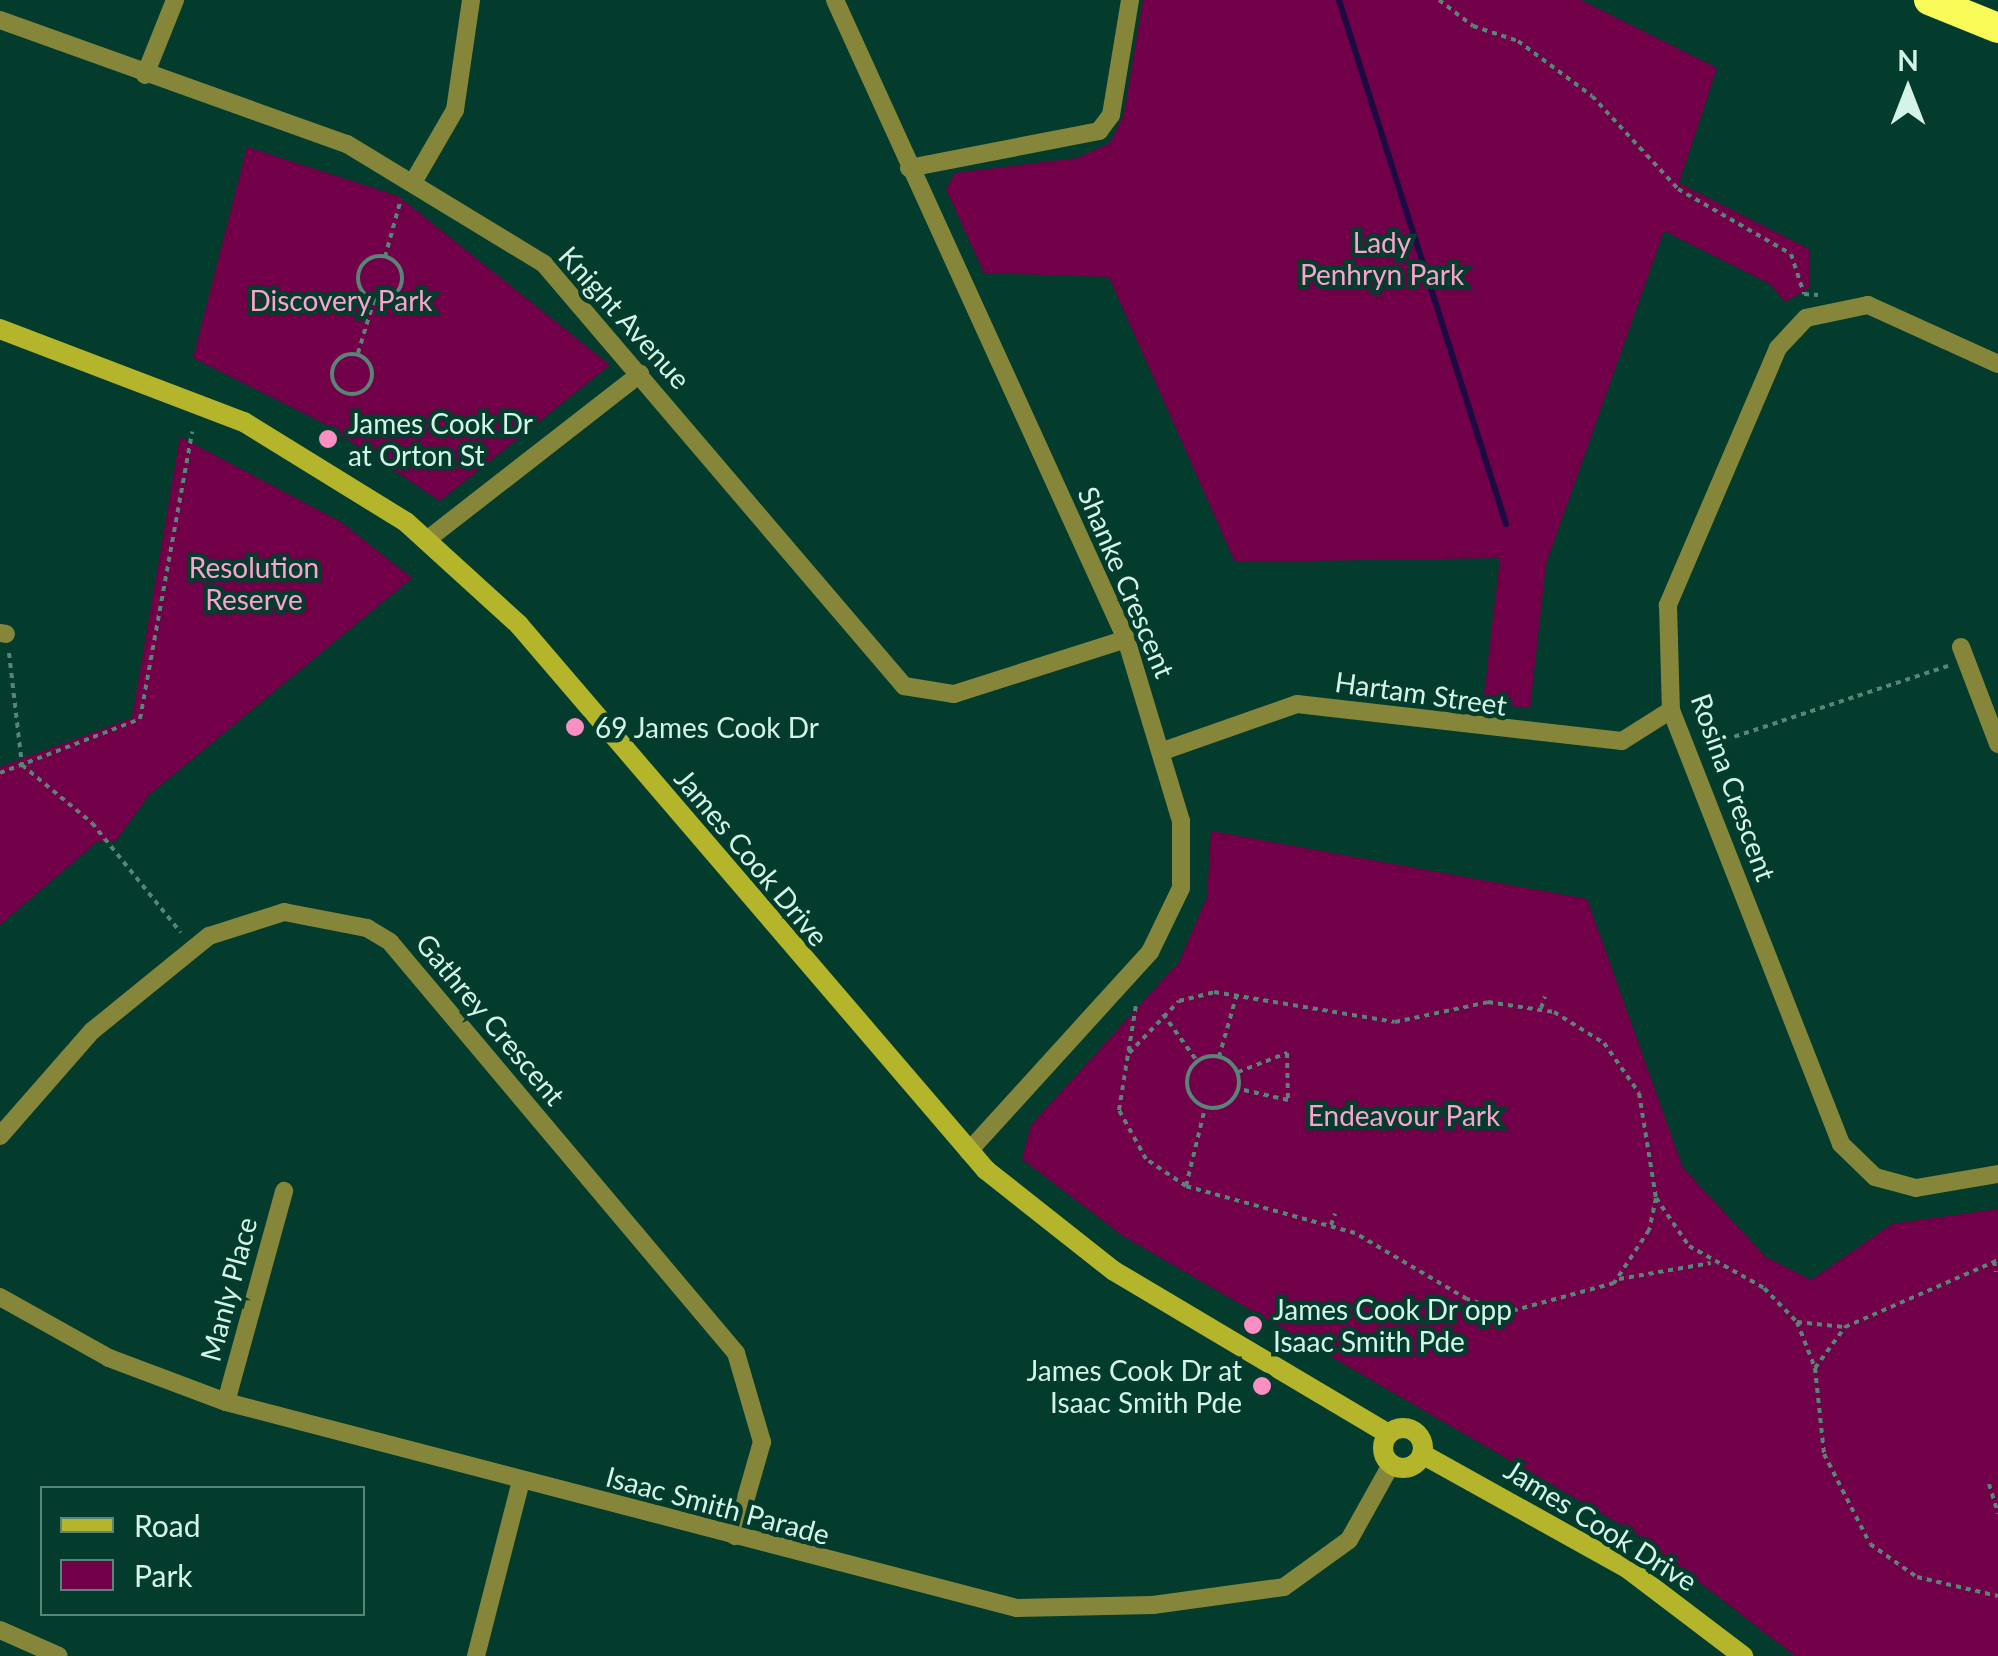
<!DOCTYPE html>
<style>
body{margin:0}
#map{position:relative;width:1998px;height:1656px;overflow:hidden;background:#033b2d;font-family:Lato,sans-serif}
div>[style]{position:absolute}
.green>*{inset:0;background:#720049}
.stream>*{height:6px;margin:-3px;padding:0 3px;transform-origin:3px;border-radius:3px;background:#1c0a42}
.path>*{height:4px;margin-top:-2px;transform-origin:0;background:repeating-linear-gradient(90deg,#578578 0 5px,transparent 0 10px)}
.path>.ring{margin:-2px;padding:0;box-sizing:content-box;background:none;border:4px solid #578578;border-radius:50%}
.street>*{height:18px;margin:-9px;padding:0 9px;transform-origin:9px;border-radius:9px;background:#858639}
.secondary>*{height:20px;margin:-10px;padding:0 10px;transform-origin:10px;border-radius:10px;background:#b4b52a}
.secondary>.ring{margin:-10px;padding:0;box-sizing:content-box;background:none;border:20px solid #b4b52a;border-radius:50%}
.highway>*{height:30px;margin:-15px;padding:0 15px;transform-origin:15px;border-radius:15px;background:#f8fa57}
.dots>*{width:28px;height:28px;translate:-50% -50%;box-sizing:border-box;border:5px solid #033b2d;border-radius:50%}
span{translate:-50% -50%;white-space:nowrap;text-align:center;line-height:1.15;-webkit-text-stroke:9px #033b2d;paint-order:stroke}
.park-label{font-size:28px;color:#fca3cd}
.street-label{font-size:28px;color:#d4f4e8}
.poi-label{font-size:28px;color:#d4f4e8}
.left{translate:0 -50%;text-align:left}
.right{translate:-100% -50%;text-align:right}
.legend{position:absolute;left:40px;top:1486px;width:325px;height:130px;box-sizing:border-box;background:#033b2d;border:2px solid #578578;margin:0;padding:12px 18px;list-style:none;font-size:30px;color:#d4f4e8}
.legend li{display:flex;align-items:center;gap:20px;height:50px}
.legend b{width:50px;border:2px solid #578578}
.north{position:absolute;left:1858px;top:40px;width:100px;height:100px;-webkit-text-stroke:8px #033b2d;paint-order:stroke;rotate:0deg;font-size:28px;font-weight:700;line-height:40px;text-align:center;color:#d4f4e8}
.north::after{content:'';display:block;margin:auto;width:35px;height:45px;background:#d4f4e8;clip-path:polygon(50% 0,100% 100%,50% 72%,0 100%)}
</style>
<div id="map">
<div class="green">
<div style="clip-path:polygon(1143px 0,1581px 0,1717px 68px,1679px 183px,1809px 249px,1809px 288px,1785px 302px,1770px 284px,1664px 231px,1546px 564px,1530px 708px,1483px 703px,1500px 558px,1235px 562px,1109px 277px,984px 273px,946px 189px,955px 173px,1077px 158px,1110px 143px,1124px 114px)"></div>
<div style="clip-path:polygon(247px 147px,398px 196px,610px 365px,440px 501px,321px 422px,193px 358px)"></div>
<div style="clip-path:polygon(180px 437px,341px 522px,412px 578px,149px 795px,116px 841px,97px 842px,0 925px,0 767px,132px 718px)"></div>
<div style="clip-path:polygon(1211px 831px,1587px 899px,1683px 1168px,1766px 1257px,1811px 1280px,1892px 1224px,1998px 1209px,1998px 1656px,1795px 1656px,1637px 1534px,1123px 1236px,1022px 1159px,1031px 1125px,1179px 962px,1207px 897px)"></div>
</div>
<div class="stream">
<div style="left:1339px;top:0;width:550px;rotate:72.32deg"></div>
</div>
<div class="path">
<div style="left:1439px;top:0;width:43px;rotate:37.4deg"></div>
<div style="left:1473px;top:26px;width:47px;rotate:18.4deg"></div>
<div style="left:1518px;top:41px;width:92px;rotate:36.6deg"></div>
<div style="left:1592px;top:96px;width:127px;rotate:47.2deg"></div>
<div style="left:1678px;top:189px;width:130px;rotate:29.9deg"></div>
<div style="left:1791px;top:254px;width:42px;rotate:72deg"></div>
<div style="left:1804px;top:294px;width:14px;rotate:4deg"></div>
<div class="ring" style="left:358px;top:256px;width:40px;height:40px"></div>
<div style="left:385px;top:257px;width:60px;rotate:-74.6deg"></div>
<div style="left:358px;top:353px;width:55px;rotate:-73.2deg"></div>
<div class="ring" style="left:332px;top:354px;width:36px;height:36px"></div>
<div style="left:9px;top:653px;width:113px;rotate:83.4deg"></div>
<div style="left:22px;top:765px;width:91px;rotate:39.6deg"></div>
<div style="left:92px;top:823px;width:141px;rotate:51deg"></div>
<div style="left:1706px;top:746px;width:255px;rotate:-18.3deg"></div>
<div style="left:0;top:773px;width:150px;rotate:-21.1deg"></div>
<div style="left:140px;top:719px;width:292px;rotate:-79.7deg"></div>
<div style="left:1541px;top:1008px;width:12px;rotate:-70deg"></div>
<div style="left:1163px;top:1014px;width:58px;rotate:54.1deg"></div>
<div style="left:1129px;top:1053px;width:72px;rotate:-46.1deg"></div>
<div style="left:1179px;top:1001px;width:36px;rotate:-14deg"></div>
<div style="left:1214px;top:992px;width:183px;rotate:9.4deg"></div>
<div style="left:1395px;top:1022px;width:95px;rotate:-12.1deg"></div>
<div style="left:1488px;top:1002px;width:67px;rotate:8.6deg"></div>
<div style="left:1554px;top:1012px;width:59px;rotate:31.8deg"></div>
<div style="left:1604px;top:1043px;width:61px;rotate:55deg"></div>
<div style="left:1639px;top:1093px;width:106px;rotate:80.8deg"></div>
<div style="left:1656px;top:1198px;width:33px;rotate:102deg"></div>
<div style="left:1649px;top:1230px;width:64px;rotate:123.4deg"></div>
<div style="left:1614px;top:1283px;width:110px;rotate:164.7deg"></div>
<div style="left:1508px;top:1312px;width:43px;rotate:-162.4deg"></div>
<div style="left:1467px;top:1299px;width:130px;rotate:-149.5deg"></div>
<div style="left:1355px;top:1233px;width:175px;rotate:-164.5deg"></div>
<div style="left:1186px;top:1186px;width:48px;rotate:-146deg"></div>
<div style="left:1146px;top:1159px;width:56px;rotate:-118.9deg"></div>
<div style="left:1119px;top:1110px;width:106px;rotate:-80.8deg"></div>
<div class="ring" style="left:1187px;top:1056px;width:48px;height:48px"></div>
<div style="left:1219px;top:1057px;width:66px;rotate:-74.1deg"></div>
<div style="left:1238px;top:1072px;width:53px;rotate:-21.2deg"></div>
<div style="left:1287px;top:1053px;width:47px;rotate:88.8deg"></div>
<div style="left:1288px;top:1100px;width:50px;rotate:-167.3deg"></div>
<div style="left:1186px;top:1186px;width:80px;rotate:-76.3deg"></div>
<div style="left:1656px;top:1198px;width:58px;rotate:55.5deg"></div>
<div style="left:1689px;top:1246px;width:86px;rotate:29.2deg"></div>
<div style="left:1764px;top:1288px;width:47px;rotate:45.9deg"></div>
<div style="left:1797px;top:1322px;width:49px;rotate:68.6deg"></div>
<div style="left:1815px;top:1368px;width:86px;rotate:84deg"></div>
<div style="left:1824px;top:1454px;width:101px;rotate:62.9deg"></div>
<div style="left:1870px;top:1544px;width:57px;rotate:35.1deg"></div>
<div style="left:1917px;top:1577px;width:83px;rotate:13.2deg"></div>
<div style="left:1331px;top:1225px;width:12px;rotate:-70deg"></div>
<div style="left:1994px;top:1261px;width:11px;rotate:80deg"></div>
<div style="left:1619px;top:1279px;width:93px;rotate:-9.9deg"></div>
<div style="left:1797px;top:1322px;width:48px;rotate:5.9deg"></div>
<div style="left:1845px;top:1327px;width:167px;rotate:-23.6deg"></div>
<div style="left:1815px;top:1368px;width:51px;rotate:-53.8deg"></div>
<div style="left:1989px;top:1484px;width:31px;rotate:73deg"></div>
</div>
<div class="street">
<div style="left:835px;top:0;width:702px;rotate:65.52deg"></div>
<div style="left:1126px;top:639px;width:190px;rotate:73.2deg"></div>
<div style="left:1181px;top:821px;width:67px;rotate:90deg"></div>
<div style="left:1181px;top:888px;width:71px;rotate:115.8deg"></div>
<div style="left:1150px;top:952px;width:270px;rotate:132.3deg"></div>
<div style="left:0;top:20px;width:368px;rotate:19.7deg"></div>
<div style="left:347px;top:144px;width:231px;rotate:31.3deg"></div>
<div style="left:544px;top:264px;width:555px;rotate:49.53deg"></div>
<div style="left:904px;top:686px;width:51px;rotate:9.1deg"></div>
<div style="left:954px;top:694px;width:181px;rotate:-17.7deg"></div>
<div style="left:145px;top:75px;width:81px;rotate:-68.2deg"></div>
<div style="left:909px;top:168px;width:194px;rotate:-11deg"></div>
<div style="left:1099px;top:131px;width:20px;rotate:-53deg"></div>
<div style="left:1111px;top:115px;width:117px;rotate:-80.6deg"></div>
<div style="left:415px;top:179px;width:80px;rotate:-59.9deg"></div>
<div style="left:455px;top:110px;width:111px;rotate:-81.7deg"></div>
<div style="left:1998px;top:364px;width:143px;rotate:-155.6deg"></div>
<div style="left:1868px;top:305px;width:63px;rotate:168.2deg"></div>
<div style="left:1806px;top:318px;width:41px;rotate:133deg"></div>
<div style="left:1778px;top:348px;width:280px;rotate:113.2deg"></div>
<div style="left:1668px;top:605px;width:105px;rotate:88.4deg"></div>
<div style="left:1671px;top:710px;width:466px;rotate:68.6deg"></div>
<div style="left:1841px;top:1144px;width:47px;rotate:44.1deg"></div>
<div style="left:1875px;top:1177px;width:42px;rotate:15deg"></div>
<div style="left:1916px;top:1188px;width:83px;rotate:-9.7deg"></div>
<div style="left:428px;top:539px;width:269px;rotate:-37.9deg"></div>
<div style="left:0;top:633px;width:6px;rotate:9deg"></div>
<div style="left:1961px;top:647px;width:104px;rotate:69.1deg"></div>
<div style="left:1163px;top:751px;width:142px;rotate:-19.3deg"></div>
<div style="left:1297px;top:704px;width:327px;rotate:6.5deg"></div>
<div style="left:1622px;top:741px;width:58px;rotate:-32.3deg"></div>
<div style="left:0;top:1136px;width:140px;rotate:-48.8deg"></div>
<div style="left:92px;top:1031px;width:151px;rotate:-39.1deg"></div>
<div style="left:209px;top:936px;width:79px;rotate:-17.7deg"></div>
<div style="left:284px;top:912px;width:85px;rotate:10.9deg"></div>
<div style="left:367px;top:928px;width:27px;rotate:31deg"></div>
<div style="left:390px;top:942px;width:537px;rotate:49.91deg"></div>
<div style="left:736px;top:1353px;width:93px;rotate:73.7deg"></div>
<div style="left:762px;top:1442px;width:98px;rotate:106deg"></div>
<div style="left:0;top:1297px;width:125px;rotate:29.2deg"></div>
<div style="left:109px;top:1358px;width:125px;rotate:20.6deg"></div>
<div style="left:226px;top:1402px;width:817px;rotate:14.6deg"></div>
<div style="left:1017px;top:1608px;width:136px;rotate:-1.3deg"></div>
<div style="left:1153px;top:1605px;width:132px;rotate:-7.8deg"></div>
<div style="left:1284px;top:1587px;width:80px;rotate:-35.9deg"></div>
<div style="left:1349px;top:1540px;width:86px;rotate:-60.8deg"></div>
<div style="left:226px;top:1402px;width:219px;rotate:-74.6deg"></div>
<div style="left:0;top:1630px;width:64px;rotate:23.8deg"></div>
<div style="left:476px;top:1656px;width:181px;rotate:-75.6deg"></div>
</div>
<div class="secondary">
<div style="left:0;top:329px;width:261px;rotate:20.9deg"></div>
<div style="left:244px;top:422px;width:190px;rotate:31.7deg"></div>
<div style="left:406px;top:522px;width:153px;rotate:42.3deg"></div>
<div style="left:519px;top:625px;width:718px;rotate:49.41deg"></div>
<div style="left:986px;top:1170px;width:163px;rotate:38.3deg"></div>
<div style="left:1114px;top:1271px;width:319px;rotate:30.7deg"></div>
<div class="ring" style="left:1383px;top:1428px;width:20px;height:20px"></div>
<div style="left:1422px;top:1454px;width:235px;rotate:29.1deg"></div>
<div style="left:1627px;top:1568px;width:146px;rotate:37.2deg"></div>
</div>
<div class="highway">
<div style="left:1929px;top:0;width:74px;rotate:22.1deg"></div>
</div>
<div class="dots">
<div style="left:328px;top:439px;background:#fb8fc4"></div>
<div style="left:575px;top:727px;background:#fb8fc4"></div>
<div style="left:1253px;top:1325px;background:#fb8fc4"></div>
<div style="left:1262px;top:1386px;background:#fb8fc4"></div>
</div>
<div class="park-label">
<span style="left:1382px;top:258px">Lady<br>Penhryn Park</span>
<span style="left:341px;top:300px">Discovery Park</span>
<span style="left:254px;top:583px">Resolution<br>Reserve</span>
<span style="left:1404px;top:1115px">Endeavour Park</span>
</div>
<div class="street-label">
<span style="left:625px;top:317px;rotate:48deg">Knight Avenue</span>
<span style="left:1127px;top:582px;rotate:67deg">Shanke Crescent</span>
<span style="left:1421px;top:693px;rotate:8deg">Hartam Street</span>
<span style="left:1734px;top:787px;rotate:70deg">Rosina Crescent</span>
<span style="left:752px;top:857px;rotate:50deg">James Cook Drive</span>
<span style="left:491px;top:1019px;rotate:50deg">Gathrey Crescent</span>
<span style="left:228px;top:1289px;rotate:-75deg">Manly Place</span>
<span style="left:718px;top:1505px;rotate:15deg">Isaac Smith Parade</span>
<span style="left:1601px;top:1525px;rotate:32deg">James Cook Drive</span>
</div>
<div class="poi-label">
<span class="left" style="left:348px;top:439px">James Cook Dr<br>at Orton St</span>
<span class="left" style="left:595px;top:727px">69 James Cook Dr</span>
<span class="left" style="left:1273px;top:1325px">James Cook Dr opp<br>Isaac Smith Pde</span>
<span class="right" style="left:1242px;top:1386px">James Cook Dr at<br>Isaac Smith Pde</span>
</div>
<ul class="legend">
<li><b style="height:12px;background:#b4b52a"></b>Road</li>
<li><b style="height:28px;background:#720049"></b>Park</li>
</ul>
<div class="north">N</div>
</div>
